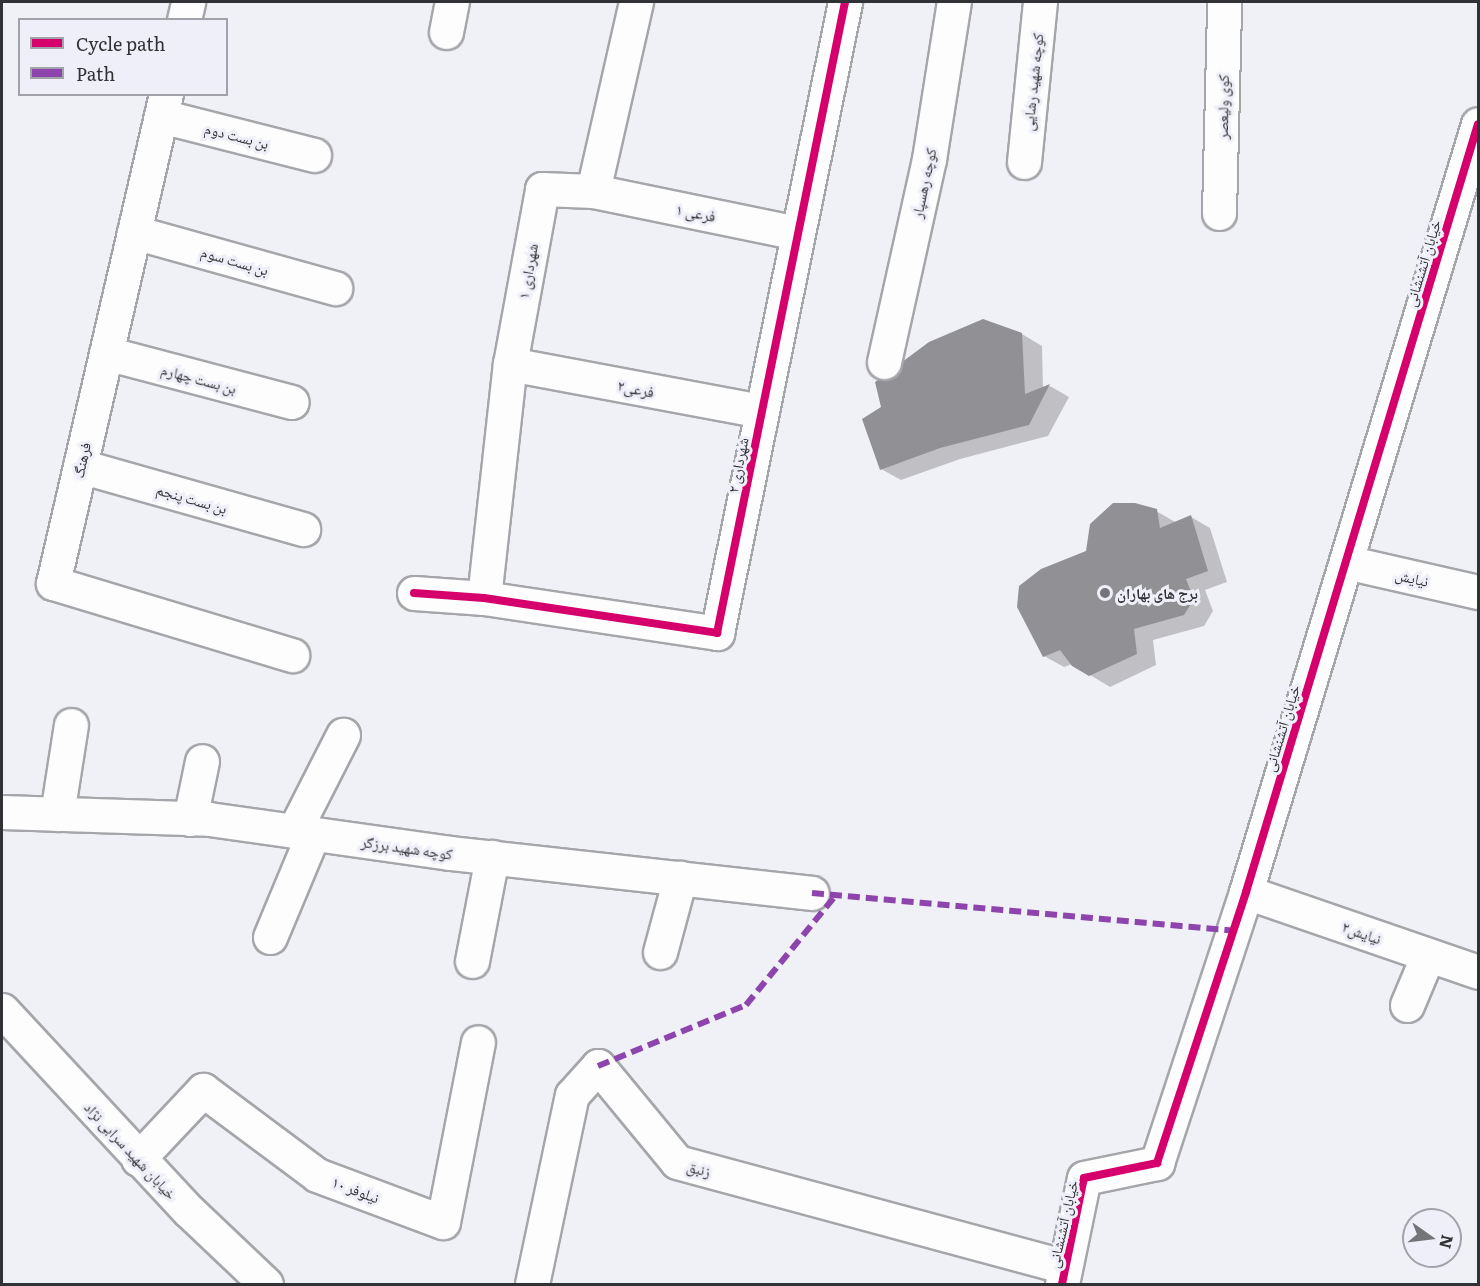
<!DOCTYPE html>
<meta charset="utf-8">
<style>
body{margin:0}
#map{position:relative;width:1480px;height:1286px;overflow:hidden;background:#f0f1f6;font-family:Literata,"Noto Naskh Arabic",serif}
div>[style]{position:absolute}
.shadow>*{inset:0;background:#0003}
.building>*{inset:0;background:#919195}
.roads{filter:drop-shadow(2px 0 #a5a6aa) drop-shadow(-2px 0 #a5a6aa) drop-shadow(0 2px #a5a6aa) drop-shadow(0 -2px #a5a6aa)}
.minor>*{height:33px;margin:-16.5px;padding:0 16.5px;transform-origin:16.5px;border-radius:16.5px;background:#fdfdfe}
.quiet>*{height:6px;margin-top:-3px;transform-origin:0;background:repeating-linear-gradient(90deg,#8e44ad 0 12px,transparent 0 18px)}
.cycleway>*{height:8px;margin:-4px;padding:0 4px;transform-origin:4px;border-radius:4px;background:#d6006c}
.dots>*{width:16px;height:16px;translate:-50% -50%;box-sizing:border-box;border:3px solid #eeeff8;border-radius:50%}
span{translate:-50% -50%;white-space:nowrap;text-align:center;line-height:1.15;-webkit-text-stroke:6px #eeeff8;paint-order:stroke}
.street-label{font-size:15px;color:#313235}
.poi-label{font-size:15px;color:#313235;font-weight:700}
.left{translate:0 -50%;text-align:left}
.frame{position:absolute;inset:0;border:3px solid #313235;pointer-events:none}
.legend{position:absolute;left:18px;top:18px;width:210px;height:78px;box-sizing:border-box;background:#eeeff8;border:2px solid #a2a3aa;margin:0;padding:8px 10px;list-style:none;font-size:18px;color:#313235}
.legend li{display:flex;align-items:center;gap:12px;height:30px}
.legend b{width:30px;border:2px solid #a2a3aa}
.north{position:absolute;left:1402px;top:1208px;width:60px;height:60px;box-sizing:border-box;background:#eeeff8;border:2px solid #a2a3aa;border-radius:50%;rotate:104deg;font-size:16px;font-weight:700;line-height:24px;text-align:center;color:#313235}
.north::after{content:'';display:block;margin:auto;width:21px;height:27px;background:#747579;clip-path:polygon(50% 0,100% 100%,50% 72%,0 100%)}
</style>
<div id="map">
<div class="shadow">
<div style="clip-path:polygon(1022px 334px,1042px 346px,1043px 389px,1050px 386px,1069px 397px,1048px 436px,960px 459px,901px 480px,881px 469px)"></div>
<div style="clip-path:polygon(1156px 511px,1177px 523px,1191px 517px,1210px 528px,1227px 582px,1205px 590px,1213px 611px,1204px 626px,1153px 640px,1156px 665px,1110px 687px,1072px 664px,1064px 667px,1044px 656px,1087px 552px)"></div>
</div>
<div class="building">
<div style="clip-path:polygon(983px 319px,1022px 333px,1025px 394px,1050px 384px,1029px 425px,940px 448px,880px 470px,862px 419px,881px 407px,875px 382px,929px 342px)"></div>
<div style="clip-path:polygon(1113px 503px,1135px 503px,1157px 509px,1160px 528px,1191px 515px,1208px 571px,1186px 579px,1194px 599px,1184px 615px,1134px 629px,1137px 654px,1089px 676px,1072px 666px,1060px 650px,1043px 657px,1017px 607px,1019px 586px,1041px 569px,1086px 551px,1090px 524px)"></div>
</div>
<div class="roads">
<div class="minor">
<div style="left:184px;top:20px;width:18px;rotate:-77deg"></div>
<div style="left:446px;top:32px;width:31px;rotate:-79deg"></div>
<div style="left:166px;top:94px;width:502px;rotate:103.01deg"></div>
<div style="left:53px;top:583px;width:250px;rotate:16.8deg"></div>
<div style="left:161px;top:116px;width:158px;rotate:14.3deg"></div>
<div style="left:1024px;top:162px;width:161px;rotate:-84.3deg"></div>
<div style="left:593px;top:191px;width:209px;rotate:11.6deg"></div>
<div style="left:1219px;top:213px;width:211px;rotate:-88.6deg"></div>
<div style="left:134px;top:232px;width:209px;rotate:15.6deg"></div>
<div style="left:106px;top:353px;width:192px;rotate:14.8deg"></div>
<div style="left:884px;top:362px;width:208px;rotate:-77.5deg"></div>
<div style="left:929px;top:159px;width:159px;rotate:-81deg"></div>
<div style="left:510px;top:364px;width:256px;rotate:10.6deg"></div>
<div style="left:80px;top:466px;width:232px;rotate:15.8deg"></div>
<div style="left:1346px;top:562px;width:135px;rotate:12.8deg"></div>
<div style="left:414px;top:593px;width:70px;rotate:4.1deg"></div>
<div style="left:484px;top:598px;width:236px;rotate:8.5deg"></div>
<div style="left:717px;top:633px;width:644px;rotate:-78.53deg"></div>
<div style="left:484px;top:598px;width:235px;rotate:-83.7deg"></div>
<div style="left:510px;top:364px;width:178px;rotate:-79.6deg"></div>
<div style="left:542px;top:189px;width:51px;rotate:2.2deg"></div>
<div style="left:593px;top:191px;width:194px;rotate:-77.2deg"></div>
<div style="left:2px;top:812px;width:207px;rotate:1.9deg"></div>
<div style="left:209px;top:819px;width:243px;rotate:8deg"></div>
<div style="left:450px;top:853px;width:364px;rotate:6.3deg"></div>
<div style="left:57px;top:814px;width:90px;rotate:-81.1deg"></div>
<div style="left:190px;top:819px;width:59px;rotate:-78.3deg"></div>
<div style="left:294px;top:831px;width:108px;rotate:-63deg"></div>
<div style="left:1246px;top:892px;width:245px;rotate:19deg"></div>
<div style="left:270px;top:937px;width:112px;rotate:-67.3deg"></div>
<div style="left:660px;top:952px;width:77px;rotate:-74.9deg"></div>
<div style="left:472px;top:961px;width:106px;rotate:-79.1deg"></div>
<div style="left:1407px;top:1005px;width:54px;rotate:-67.2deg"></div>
<div style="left:2px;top:1010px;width:275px;rotate:47.1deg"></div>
<div style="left:189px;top:1211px;width:106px;rotate:43.5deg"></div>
<div style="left:138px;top:1159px;width:95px;rotate:-46.7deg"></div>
<div style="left:203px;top:1090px;width:142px;rotate:36.7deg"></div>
<div style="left:317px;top:1175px;width:134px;rotate:20.5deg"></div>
<div style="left:443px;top:1222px;width:183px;rotate:-79deg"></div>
<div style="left:532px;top:1284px;width:193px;rotate:-78.1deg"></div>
<div style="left:572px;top:1095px;width:39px;rotate:-48deg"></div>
<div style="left:598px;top:1066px;width:124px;rotate:50.5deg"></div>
<div style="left:677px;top:1162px;width:402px;rotate:15.1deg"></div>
<div style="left:1062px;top:1284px;width:108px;rotate:-78.3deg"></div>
<div style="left:1084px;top:1178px;width:75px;rotate:-11.6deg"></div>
<div style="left:1157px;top:1163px;width:285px;rotate:-71.8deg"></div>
<div style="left:1246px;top:892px;width:802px;rotate:-73.19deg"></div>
</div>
</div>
<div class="quiet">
<div style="left:812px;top:893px;width:424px;rotate:5.1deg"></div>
<div style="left:598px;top:1066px;width:160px;rotate:-22.4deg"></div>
<div style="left:746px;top:1005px;width:142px;rotate:-50.7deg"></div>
</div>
<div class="cycleway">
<div style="left:414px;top:593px;width:70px;rotate:4.1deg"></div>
<div style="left:484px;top:598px;width:236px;rotate:8.5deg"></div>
<div style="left:717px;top:633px;width:644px;rotate:-78.53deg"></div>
<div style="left:1062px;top:1284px;width:108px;rotate:-78.3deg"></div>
<div style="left:1084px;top:1178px;width:75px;rotate:-11.6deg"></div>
<div style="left:1157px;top:1163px;width:285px;rotate:-71.8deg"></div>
<div style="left:1246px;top:892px;width:802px;rotate:-73.19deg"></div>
</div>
<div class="dots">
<div style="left:1105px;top:593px;background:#747579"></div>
</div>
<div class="street-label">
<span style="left:1032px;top:82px;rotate:-84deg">کوچه شهید رشایی</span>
<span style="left:1222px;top:107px;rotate:-89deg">کوی ولیعصر</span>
<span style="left:237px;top:135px;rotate:14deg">بن بست دوم</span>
<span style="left:923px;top:183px;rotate:-78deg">کوچه رهسپار</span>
<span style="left:696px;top:212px;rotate:11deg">فرعی ۱</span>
<span style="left:235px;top:260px;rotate:16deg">بن بست سوم</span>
<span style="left:1422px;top:263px;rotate:-73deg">خیابان آتشنشانی</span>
<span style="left:527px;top:271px;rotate:-80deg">شهرداری ۱</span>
<span style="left:199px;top:378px;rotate:15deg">بن بست چهارم</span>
<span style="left:636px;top:388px;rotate:11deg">فرعی۲</span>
<span style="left:81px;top:460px;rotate:-77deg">فرهنگ</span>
<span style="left:737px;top:465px;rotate:-79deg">شهرداری ۲</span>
<span style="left:192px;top:498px;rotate:16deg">بن بست پنجم</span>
<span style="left:1412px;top:577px;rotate:13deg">نیایش</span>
<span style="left:1281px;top:728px;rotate:-73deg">خیابان آتشنشانی</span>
<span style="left:407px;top:847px;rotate:8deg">کوچه شهید برزگر</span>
<span style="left:1362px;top:932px;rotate:19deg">نیایش۲</span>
<span style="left:131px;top:1150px;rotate:47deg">خیابان شهید سرابی نژاد</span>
<span style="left:699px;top:1168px;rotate:15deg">زنبق</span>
<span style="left:356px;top:1189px;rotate:21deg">نیلوفر ۱۰</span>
<span style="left:1062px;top:1224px;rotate:-77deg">خیابان آتشنشانی</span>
</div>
<div class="poi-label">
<span class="left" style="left:1117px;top:593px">برج های بهاران</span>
</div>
<div class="frame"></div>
<ul class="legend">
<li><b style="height:8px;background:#d6006c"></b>Cycle path</li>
<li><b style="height:8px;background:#8e44ad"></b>Path</li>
</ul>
<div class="north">N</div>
</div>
